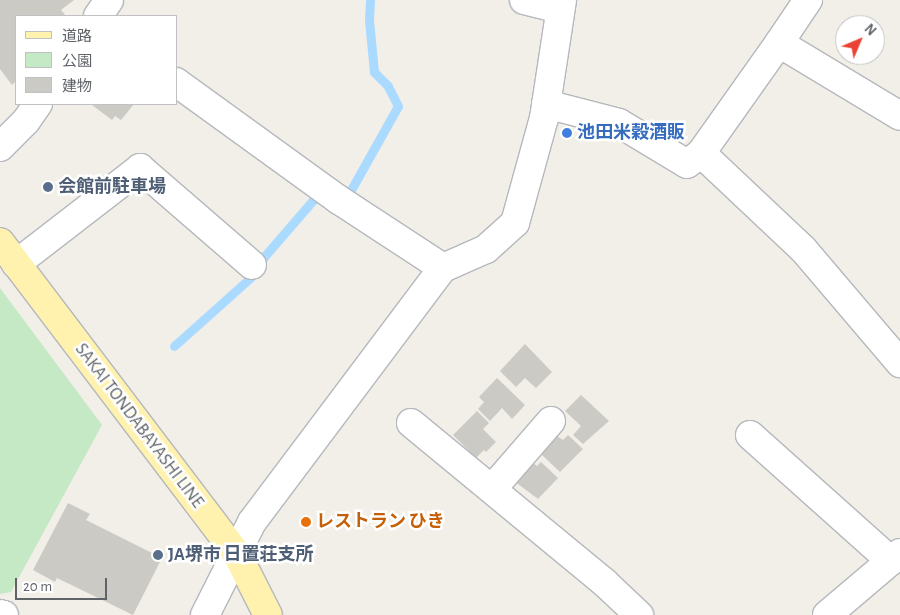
<!DOCTYPE html>
<meta charset="utf-8">
<style>
body{margin:0}
#map{position:relative;width:900px;height:615px;overflow:hidden;background:#f1efe8;font-family:"Alegreya Sans","Noto Sans JP",sans-serif}
div>[style]{position:absolute}
.green>*{inset:0;background:#c5e8c5}
.stream>*{height:9px;margin:-4.5px;padding:0 4.5px;transform-origin:4.5px;border-radius:4.5px;background:#aadaff}
.building>*{inset:0;background:#cccac5}
.roads{filter:drop-shadow(1px 0 #b5b8bc) drop-shadow(-1px 0 #b5b8bc) drop-shadow(0 1px #b5b8bc) drop-shadow(0 -1px #b5b8bc)}
.minor>*{height:28px;margin:-14px;padding:0 14px;transform-origin:14px;border-radius:14px;background:#fff}
.major>*{height:28px;margin:-14px;padding:0 14px;transform-origin:14px;border-radius:14px;background:#fff2af}
.dots>*{width:14px;height:14px;translate:-50% -50%;box-sizing:border-box;border:2px solid #fff;border-radius:50%}
span{translate:-50% -50%;white-space:nowrap;text-align:center;line-height:1.15;-webkit-text-stroke:5px #fff;paint-order:stroke}
.shop-label{font-size:18px;color:#366cbe;font-weight:700}
.left{translate:0 -50%;text-align:left}
.service-label{font-size:18px;color:#4e5e75;font-weight:700}
.street-label{font-size:18px;color:#5f6368}
.food-label{font-size:18px;color:#c56008;font-weight:700}
.legend{position:absolute;left:15px;top:15px;width:162px;height:90px;box-sizing:border-box;background:#fff;border:1px solid #bfc1c3;margin:0;padding:6px 9px;list-style:none;font-size:15px;color:#5f6368}
.legend li{display:flex;align-items:center;gap:10px;height:25px}
.legend b{width:25px;border:1px solid #bfc1c3}
.north{position:absolute;left:835px;top:15px;width:50px;height:50px;box-sizing:border-box;background:#fff;border:1px solid #bfc1c3;border-radius:50%;rotate:45deg;font-size:14px;font-weight:700;line-height:20px;text-align:center;color:#5f6368}
.north::after{content:'';display:block;margin:auto;width:18px;height:22px;background:#ea4335;clip-path:polygon(50% 0,100% 100%,50% 72%,0 100%)}
.scale{position:absolute;left:15px;top:578px;width:92px;height:22px;box-sizing:border-box;border:2px solid #5f6368;border-top:0;padding-left:6px;font-size:15px;line-height:18px;white-space:nowrap;color:#5f6368;-webkit-text-stroke:4px #fff;paint-order:stroke}
</style>
<div id="map">
<div class="green">
<div style="clip-path:polygon(0 288px,102px 425px,11px 592px,0 594px)"></div>
</div>
<div class="stream">
<div style="left:343px;top:197px;width:4px"></div>
<div style="left:347px;top:197px;width:104px;rotate:-60.7deg"></div>
<div style="left:398px;top:106px;width:22px;rotate:-117deg"></div>
<div style="left:388px;top:86px;width:20px;rotate:-135deg"></div>
<div style="left:374px;top:72px;width:52px;rotate:-95.5deg"></div>
<div style="left:369px;top:20px;width:20px;rotate:-87deg"></div>
<div style="left:174px;top:346px;width:102px;rotate:-41.8deg"></div>
<div style="left:250px;top:278px;width:24px;rotate:-57deg"></div>
<div style="left:263px;top:258px;width:78px;rotate:-49.2deg"></div>
<div style="left:314px;top:199px;width:11px;rotate:-5deg"></div>
</div>
<div class="building">
<div style="clip-path:polygon(0 0,74px 0,61px 10px,66px 16px,16px 16px,16px 81px,12px 85px,0 69px)"></div>
<div style="clip-path:polygon(93px 104px,134px 104px,121px 120px,115px 116px,112px 120px,92px 105px)"></div>
<div style="clip-path:polygon(525px 344px,552px 372px,536px 388px,525px 378px,516px 387px,500px 371px)"></div>
<div style="clip-path:polygon(497px 378px,525px 405px,512px 419px,502px 408px,490px 421px,478px 409px,484px 402px,479px 397px)"></div>
<div style="clip-path:polygon(581px 395px,609px 421px,583px 444px,573px 435px,581px 426px,565px 411px)"></div>
<div style="clip-path:polygon(477px 411px,489px 423px,483px 429px,496px 442px,486px 452px,484px 450px,476px 458px,453px 435px)"></div>
<div style="clip-path:polygon(568px 435px,583px 449px,560px 472px,541px 454px,557px 436px,563px 440px)"></div>
<div style="clip-path:polygon(532px 462px,537px 466px,541px 462px,558px 478px,538px 499px,514px 481px)"></div>
<div style="clip-path:polygon(68px 503px,90px 514px,86px 520px,162px 558px,133px 615px,57px 578px,55px 582px,33px 570px)"></div>
</div>
<div class="roads">
<div class="minor">
<div style="left:524px;top:0;width:37px;rotate:14deg"></div>
<div style="left:808px;top:0;width:52px;rotate:124deg"></div>
<div style="left:779px;top:43px;width:141px;rotate:31.1deg"></div>
<div style="left:98px;top:16px;width:19px;rotate:-55deg"></div>
<div style="left:779px;top:43px;width:135px;rotate:125.3deg"></div>
<div style="left:701px;top:153px;width:140px;rotate:43.3deg"></div>
<div style="left:803px;top:249px;width:150px;rotate:49.6deg"></div>
<div style="left:176px;top:82px;width:201px;rotate:35.9deg"></div>
<div style="left:339px;top:200px;width:124px;rotate:33.2deg"></div>
<div style="left:546px;top:104px;width:75px;rotate:14.6deg"></div>
<div style="left:619px;top:123px;width:79px;rotate:31.1deg"></div>
<div style="left:687px;top:164px;width:18px;rotate:-38deg"></div>
<div style="left:0;top:147px;width:37px;rotate:-45deg"></div>
<div style="left:26px;top:121px;width:21px;rotate:-55deg"></div>
<div style="left:16px;top:264px;width:157px;rotate:-37.7deg"></div>
<div style="left:140px;top:168px;width:148px;rotate:40.9deg"></div>
<div style="left:411px;top:423px;width:251px;rotate:39.5deg"></div>
<div style="left:605px;top:583px;width:47px;rotate:43.3deg"></div>
<div style="left:750px;top:435px;width:189px;rotate:41.8deg"></div>
<div style="left:492px;top:489px;width:90px;rotate:-49.1deg"></div>
<div style="left:0;top:614px;width:4px;rotate:14deg"></div>
<div style="left:205px;top:615px;width:104px;rotate:-63.2deg"></div>
<div style="left:252px;top:522px;width:318px;rotate:-53.1deg"></div>
<div style="left:443px;top:268px;width:47px;rotate:-23.8deg"></div>
<div style="left:486px;top:249px;width:39px;rotate:-42deg"></div>
<div style="left:515px;top:223px;width:109px;rotate:-74.6deg"></div>
<div style="left:544px;top:118px;width:119px;rotate:-81.3deg"></div>
<div style="left:827px;top:615px;width:96px;rotate:-40.3deg"></div>
</div>
<div class="major">
<div style="left:0;top:242px;width:392px;rotate:52.8deg"></div>
<div style="left:237px;top:554px;width:68px;rotate:63.1deg"></div>
</div>
</div>
<div class="dots">
<div style="left:567px;top:133px;background:#3f7fe0"></div>
<div style="left:48px;top:187px;background:#5c6f8a"></div>
<div style="left:306px;top:522px;background:#e8710a"></div>
<div style="left:158px;top:555px;background:#5c6f8a"></div>
</div>
<div class="shop-label">
<span class="left" style="left:577px;top:133px">池田米穀酒販</span>
</div>
<div class="service-label">
<span class="left" style="left:58px;top:187px">会館前駐車場</span>
<span class="left" style="left:168px;top:555px">JA堺市 日置荘支所</span>
</div>
<div class="street-label">
<span style="left:139px;top:426px;rotate:53deg">SAKAI TONDABAYASHI LINE</span>
</div>
<div class="food-label">
<span class="left" style="left:316px;top:522px">レストラン ひき</span>
</div>
<ul class="legend">
<li><b style="height:6px;background:#fff2af"></b>道路</li>
<li><b style="height:14px;background:#c5e8c5"></b>公園</li>
<li><b style="height:14px;background:#cccac5"></b>建物</li>
</ul>
<div class="north">N</div>
<div class="scale">20 m</div>
</div>
